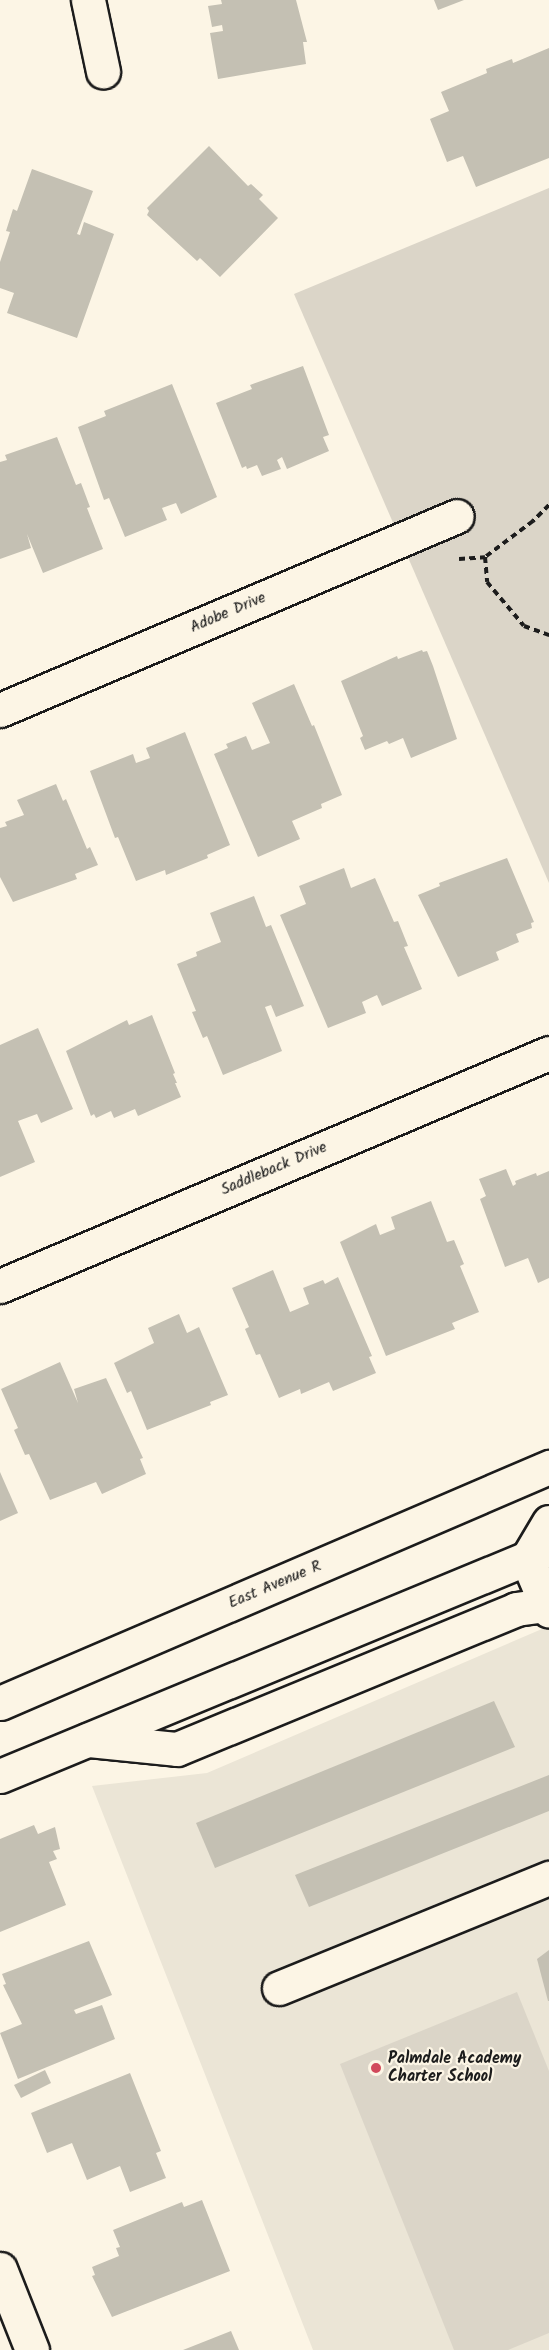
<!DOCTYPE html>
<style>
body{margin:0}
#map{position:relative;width:549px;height:2350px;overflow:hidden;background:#fcf5e5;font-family:Kalam,sans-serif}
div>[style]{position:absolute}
.built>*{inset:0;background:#ebe5d6}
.green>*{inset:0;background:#dbd5c8}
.building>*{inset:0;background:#c4c0b3}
.path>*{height:4px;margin-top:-2px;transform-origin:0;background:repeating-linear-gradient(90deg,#1c1c1c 0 6px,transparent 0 10.5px)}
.roads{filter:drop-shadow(2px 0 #1c1c1c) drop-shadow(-2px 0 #1c1c1c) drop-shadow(0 2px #1c1c1c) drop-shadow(0 -2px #1c1c1c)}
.minor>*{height:33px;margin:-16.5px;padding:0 16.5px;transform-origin:16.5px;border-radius:16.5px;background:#fcf5e5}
.major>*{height:33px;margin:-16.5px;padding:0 16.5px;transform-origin:16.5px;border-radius:16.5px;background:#fcf5e5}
.dots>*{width:16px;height:16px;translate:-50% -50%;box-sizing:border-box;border:3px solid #fcf5e5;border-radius:50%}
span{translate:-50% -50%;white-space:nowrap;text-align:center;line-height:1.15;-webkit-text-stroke:4.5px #fcf5e5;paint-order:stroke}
.street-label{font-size:16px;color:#1c1c1c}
.poi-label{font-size:16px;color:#1c1c1c;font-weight:700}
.left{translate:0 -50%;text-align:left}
</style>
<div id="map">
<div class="built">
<div style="clip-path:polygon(549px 1626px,549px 2350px,313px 2350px,92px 1786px,207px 1773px)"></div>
</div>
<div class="green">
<div style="clip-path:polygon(549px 188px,549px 883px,294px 294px)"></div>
<div style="clip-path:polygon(517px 1992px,549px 2071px,549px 2333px,508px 2350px,454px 2350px,340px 2064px)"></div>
</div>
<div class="building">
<div style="clip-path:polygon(221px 0,296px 0,307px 42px,303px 42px,306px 64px,218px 79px,210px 33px,223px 31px,222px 25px,212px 27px,208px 6px,222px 4px)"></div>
<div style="clip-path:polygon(434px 0,464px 0,438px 10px)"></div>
<div style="clip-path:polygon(549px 48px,549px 158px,476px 187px,463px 156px,447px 162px,430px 119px,449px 111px,441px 92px,487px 73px,486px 69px,512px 59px,513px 63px)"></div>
<div style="clip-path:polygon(209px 146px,248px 186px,251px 184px,263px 195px,259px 199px,278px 218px,220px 277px,200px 258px,197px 261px,147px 215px,149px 211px,147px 208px)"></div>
<div style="clip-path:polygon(32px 169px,93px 191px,77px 234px,80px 235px,84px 222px,114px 234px,77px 338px,7px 313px,14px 293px,0 288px,0 262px,10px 232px,6px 231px,13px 209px,17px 211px)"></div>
<div style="clip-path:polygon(303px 366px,329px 435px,323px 437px,329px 451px,287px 469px,282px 457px,277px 460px,281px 469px,262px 476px,257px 465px,247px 469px,246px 466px,242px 468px,216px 403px,252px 389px,250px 385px)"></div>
<div style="clip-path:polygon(172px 384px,217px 497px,181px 514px,176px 503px,162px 508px,167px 520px,125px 537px,109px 498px,104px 500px,78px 427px,106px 416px,104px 411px)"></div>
<div style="clip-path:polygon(57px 437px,76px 485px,81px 483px,90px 507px,87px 508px,103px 549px,43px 573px,27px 534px,31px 548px,0 559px,0 462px,7px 460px,5px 455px)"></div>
<div style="clip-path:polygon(422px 650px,423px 652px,427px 651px,433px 666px,457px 739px,411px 758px,403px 738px,389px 744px,387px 741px,365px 750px,360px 738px,363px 736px,341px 681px,397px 656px,398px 659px)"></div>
<div style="clip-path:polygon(294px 684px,312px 726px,314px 725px,342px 795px,321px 804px,322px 808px,292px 821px,300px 839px,258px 857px,214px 754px,228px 748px,226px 744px,246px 736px,252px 750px,270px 743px,252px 703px)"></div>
<div style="clip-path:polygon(185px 732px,230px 845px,207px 855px,208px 858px,166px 875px,165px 870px,136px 881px,118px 837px,115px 838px,90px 771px,133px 754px,136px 763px,150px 758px,146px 748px)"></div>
<div style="clip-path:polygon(56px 784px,63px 801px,66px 799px,87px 849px,90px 847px,98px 865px,75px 874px,77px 879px,13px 902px,0 877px,0 828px,7px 826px,5px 822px,24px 815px,17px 800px)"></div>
<div style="clip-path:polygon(507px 858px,534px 922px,531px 923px,532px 928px,516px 934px,519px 942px,496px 952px,499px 960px,458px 977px,418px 895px,440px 886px,439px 883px)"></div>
<div style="clip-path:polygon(344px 868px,351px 888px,375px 878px,394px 922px,398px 921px,408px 946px,404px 947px,422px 989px,382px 1006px,377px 995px,362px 1002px,366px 1013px,328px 1028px,280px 915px,306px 904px,299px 886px)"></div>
<div style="clip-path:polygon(254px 896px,266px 927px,271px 925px,304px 1006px,276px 1017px,271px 1005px,265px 1007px,282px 1051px,223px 1075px,207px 1036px,203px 1038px,192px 1012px,196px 1011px,177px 964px,197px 956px,196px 952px,221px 942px,210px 913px)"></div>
<div style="clip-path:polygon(152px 1015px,175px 1073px,173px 1074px,177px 1083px,175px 1083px,181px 1097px,138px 1116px,135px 1109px,114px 1118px,111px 1111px,96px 1118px,94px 1114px,91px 1116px,66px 1051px,127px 1020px,129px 1025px)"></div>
<div style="clip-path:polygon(38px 1028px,73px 1109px,41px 1123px,37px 1114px,18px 1121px,35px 1162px,0 1177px,0 1045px)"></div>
<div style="clip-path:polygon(506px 1169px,513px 1186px,516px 1184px,515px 1181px,536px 1173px,537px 1176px,549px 1171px,549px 1278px,538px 1283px,528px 1258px,505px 1267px,480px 1199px,486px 1196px,479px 1179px)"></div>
<div style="clip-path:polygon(431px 1201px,447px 1242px,454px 1240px,464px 1264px,460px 1266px,479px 1312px,452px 1323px,455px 1329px,386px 1356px,340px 1242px,376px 1224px,380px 1235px,395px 1229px,391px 1217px)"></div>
<div style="clip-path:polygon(273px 1270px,290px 1312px,309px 1304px,303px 1288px,323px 1280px,325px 1284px,338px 1277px,372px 1356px,369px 1357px,376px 1373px,333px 1391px,329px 1382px,301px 1394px,300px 1389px,279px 1398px,260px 1354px,256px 1355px,245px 1329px,249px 1327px,232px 1288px)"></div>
<div style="clip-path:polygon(179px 1314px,187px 1333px,199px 1327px,228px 1395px,210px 1402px,211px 1405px,147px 1430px,131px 1391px,127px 1393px,114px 1363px,154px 1343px,148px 1328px)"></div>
<div style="clip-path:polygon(60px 1362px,78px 1403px,74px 1389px,106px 1378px,143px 1458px,140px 1459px,146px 1474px,102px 1494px,96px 1482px,50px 1500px,29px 1454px,25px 1455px,14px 1430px,18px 1428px,1px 1389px)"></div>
<div style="clip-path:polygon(0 1472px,18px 1513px,0 1521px)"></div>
<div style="clip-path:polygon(494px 1701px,515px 1747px,215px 1868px,196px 1823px)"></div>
<div style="clip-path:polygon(549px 1775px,549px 1811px,309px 1907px,295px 1875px)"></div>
<div style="clip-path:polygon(34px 1825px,38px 1834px,55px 1827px,60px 1849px,53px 1851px,57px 1859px,49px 1862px,66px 1905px,0 1932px,0 1839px)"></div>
<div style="clip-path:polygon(89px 1941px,112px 1995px,74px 2010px,76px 2014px,102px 2005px,115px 2039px,18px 2079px,0 2033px,22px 2024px,3px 1985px,6px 1984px,2px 1974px)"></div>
<div style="clip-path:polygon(549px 1950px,549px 2001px,548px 2001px,537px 1959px)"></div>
<div style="clip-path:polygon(45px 2070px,51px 2083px,21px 2098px,14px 2085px)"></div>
<div style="clip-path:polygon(130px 2073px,161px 2151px,156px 2153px,166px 2178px,130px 2192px,120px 2166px,87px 2180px,72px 2143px,47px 2153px,31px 2113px)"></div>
<div style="clip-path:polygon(202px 2200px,230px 2271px,112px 2317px,92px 2276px,95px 2275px,92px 2267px,119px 2256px,116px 2248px,120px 2247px,113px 2230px,182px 2202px,184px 2207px)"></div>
<div style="clip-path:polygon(231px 2331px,239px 2350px,183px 2350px)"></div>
</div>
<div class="path">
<div style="left:549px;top:505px;width:23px;rotate:135deg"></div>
<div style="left:533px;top:521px;width:60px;rotate:143.1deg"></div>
<div style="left:485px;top:557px;width:25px;rotate:85deg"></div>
<div style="left:487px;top:582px;width:57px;rotate:49.9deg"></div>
<div style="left:524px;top:626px;width:27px;rotate:20deg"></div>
<div style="left:459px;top:559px;width:26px;rotate:-4deg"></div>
</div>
<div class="roads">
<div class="minor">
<div style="left:88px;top:0;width:73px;rotate:78.1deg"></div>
<div style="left:0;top:710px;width:496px;rotate:-23deg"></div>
<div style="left:0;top:1286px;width:596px;rotate:-23deg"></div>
<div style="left:527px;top:1559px;width:56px;rotate:67.1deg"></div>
<div style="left:279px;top:1988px;width:292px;rotate:-22.2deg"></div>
<div style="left:0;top:2269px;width:87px;rotate:68.4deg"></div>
</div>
<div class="major">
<div style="left:527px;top:1559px;width:43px;rotate:-59.3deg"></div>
<div style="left:0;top:1703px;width:598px;rotate:-23.26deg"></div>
<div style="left:88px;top:1740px;width:89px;rotate:5.8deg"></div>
<div style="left:177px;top:1749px;width:367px;rotate:-22.4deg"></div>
<div style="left:516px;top:1609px;width:30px;rotate:-8deg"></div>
<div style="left:0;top:1776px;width:594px;rotate:-22.46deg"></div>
</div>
</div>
<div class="dots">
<div style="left:376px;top:2068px;background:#d1495b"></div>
</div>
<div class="street-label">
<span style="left:228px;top:613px;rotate:-23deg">Adobe Drive</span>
<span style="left:274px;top:1169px;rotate:-23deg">Saddleback Drive</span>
<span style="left:275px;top:1585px;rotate:-23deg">East Avenue R</span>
</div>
<div class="poi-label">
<span class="left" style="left:388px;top:2068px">Palmdale Academy<br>Charter School</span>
</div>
</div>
